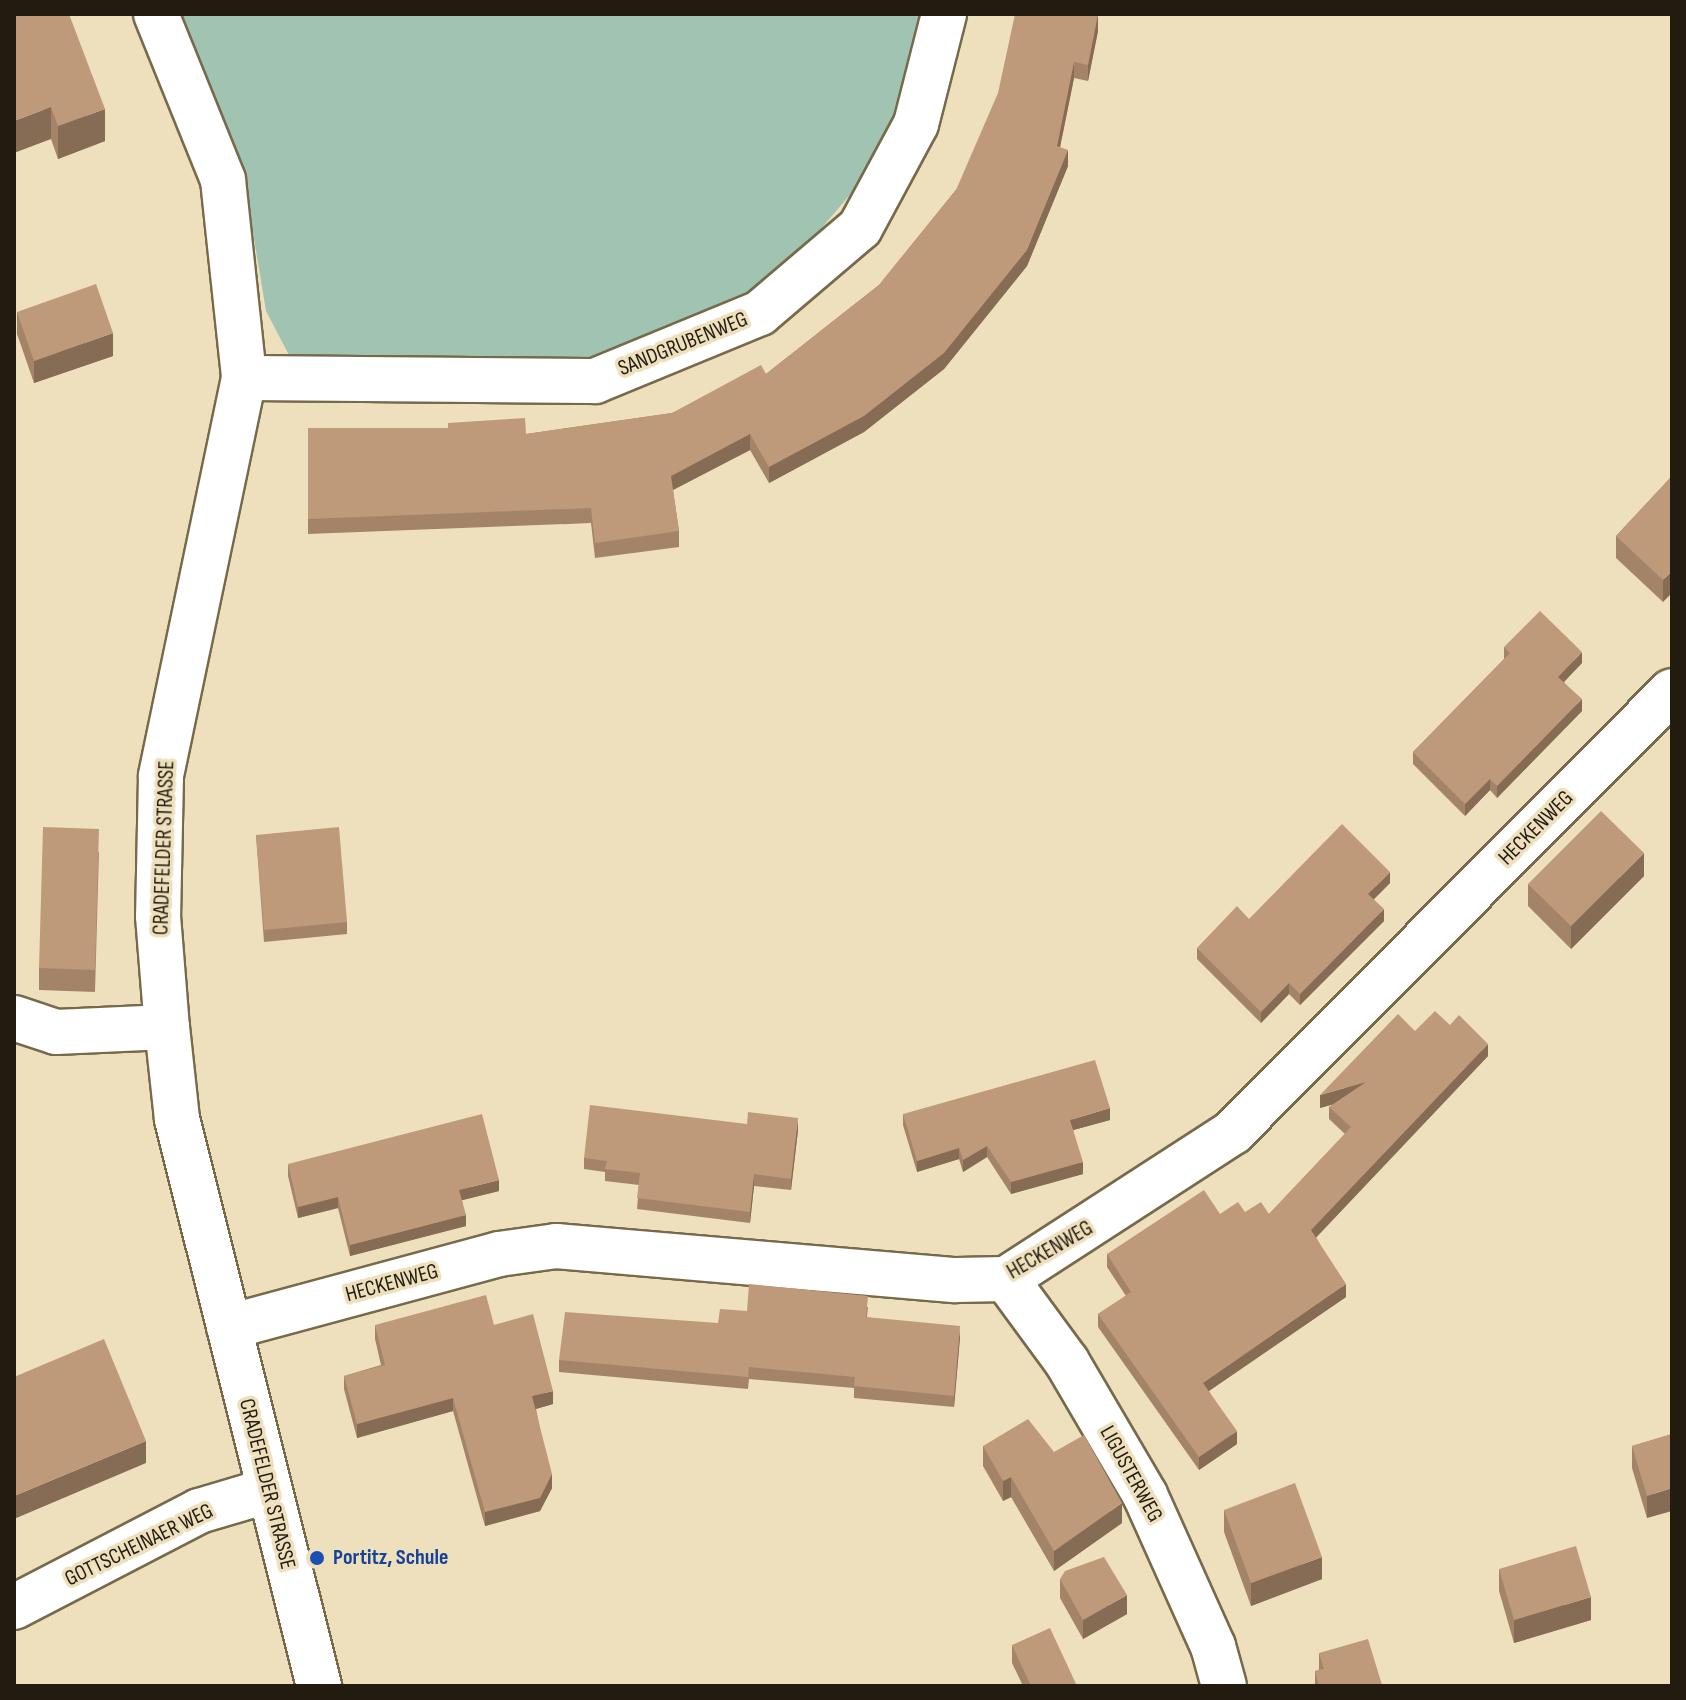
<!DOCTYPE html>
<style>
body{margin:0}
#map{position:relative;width:1686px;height:1700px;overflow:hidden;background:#eee0bd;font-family:"Sofia Sans Condensed",sans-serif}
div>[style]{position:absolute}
.green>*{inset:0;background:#a1c3b2}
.roads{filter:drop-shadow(2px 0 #776a4b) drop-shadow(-2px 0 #776a4b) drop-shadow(0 2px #776a4b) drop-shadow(0 -2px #776a4b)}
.street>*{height:44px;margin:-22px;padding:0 22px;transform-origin:22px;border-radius:22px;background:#fff}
.wall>*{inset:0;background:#a48469}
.shaded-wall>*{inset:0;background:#866c55}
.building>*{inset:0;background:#bf9a7a}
.dots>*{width:22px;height:22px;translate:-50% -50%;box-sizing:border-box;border:4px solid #eee0bd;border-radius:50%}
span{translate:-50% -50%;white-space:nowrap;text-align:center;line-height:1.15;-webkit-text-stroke:7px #eee0bd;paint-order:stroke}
.street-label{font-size:22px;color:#221c10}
.transit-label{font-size:22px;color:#164399;font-weight:700}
.left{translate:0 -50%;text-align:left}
.frame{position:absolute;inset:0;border:16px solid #221c10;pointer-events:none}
</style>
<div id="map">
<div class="green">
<div style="clip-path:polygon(182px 14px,920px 14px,893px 120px,854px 190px,802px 251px,765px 288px,600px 361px,290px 357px,266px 311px,242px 166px)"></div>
</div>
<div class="roads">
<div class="street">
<div style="left:156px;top:14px;width:179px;rotate:68deg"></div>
<div style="left:223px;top:180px;width:199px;rotate:83.9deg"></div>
<div style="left:244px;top:378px;width:407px;rotate:101.8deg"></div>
<div style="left:161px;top:776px;width:140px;rotate:91.2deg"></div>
<div style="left:158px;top:916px;width:111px;rotate:85.4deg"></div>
<div style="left:167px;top:1027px;width:93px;rotate:83.8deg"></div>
<div style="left:177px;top:1119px;width:585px;rotate:75.94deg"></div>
<div style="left:244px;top:378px;width:351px;rotate:0.5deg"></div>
<div style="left:595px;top:381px;width:178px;rotate:-22.4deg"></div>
<div style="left:760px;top:313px;width:131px;rotate:-40.4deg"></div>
<div style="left:860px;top:228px;width:118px;rotate:-61.7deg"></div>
<div style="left:916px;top:124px;width:114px;rotate:-75.7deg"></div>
<div style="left:14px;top:1018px;width:44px;rotate:18.4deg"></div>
<div style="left:56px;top:1032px;width:111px;rotate:-2.6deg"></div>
<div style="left:1006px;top:1279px;width:103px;rotate:53.7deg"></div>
<div style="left:1067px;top:1362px;width:154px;rotate:59.6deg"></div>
<div style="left:1145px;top:1495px;width:166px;rotate:65.8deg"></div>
<div style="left:1213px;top:1646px;width:41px;rotate:74.6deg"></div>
<div style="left:229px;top:1327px;width:280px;rotate:-15.1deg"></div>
<div style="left:499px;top:1254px;width:58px;rotate:-8deg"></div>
<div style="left:556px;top:1246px;width:401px;rotate:4.9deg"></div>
<div style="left:956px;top:1280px;width:50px;rotate:-1.1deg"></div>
<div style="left:1006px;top:1279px;width:270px;rotate:-32.9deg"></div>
<div style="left:1233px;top:1132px;width:622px;rotate:-45.13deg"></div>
<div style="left:14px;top:1607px;width:208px;rotate:-27.4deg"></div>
<div style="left:199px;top:1511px;width:71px;rotate:-16.4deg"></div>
</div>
</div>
<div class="wall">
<div style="clip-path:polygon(14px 14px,105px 141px,58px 159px,51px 139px)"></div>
<div style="clip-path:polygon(1098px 14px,1098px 31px,1088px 81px,1074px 78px,1060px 147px,1068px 166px,1027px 266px,944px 369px,864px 432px,769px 483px,750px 450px,673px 490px,679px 531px,679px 547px,595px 558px,591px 523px,308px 534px,308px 428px,526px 434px,672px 413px,766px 374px,879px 285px)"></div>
<div style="clip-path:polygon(17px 312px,113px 356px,34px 383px,17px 334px)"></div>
<div style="clip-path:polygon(1672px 476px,1663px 602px,1616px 558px,1616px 536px)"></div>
<div style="clip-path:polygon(1504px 647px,1582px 663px,1564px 682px,1582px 711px,1497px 798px,1490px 790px,1465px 816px,1413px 764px,1413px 752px,1504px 659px)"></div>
<div style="clip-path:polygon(256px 835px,347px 922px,347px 934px,264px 942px)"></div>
<div style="clip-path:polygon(99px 851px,95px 992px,39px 990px,39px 968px)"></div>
<div style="clip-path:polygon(1644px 876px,1571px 949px,1528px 906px,1528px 884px)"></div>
<div style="clip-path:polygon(1390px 883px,1374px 899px,1384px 921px,1300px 1005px,1289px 994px,1261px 1023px,1197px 959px,1197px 948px,1249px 919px)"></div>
<div style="clip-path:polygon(1450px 1025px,1488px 1056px,1316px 1237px,1346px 1297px,1209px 1391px,1237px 1444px,1199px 1470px,1098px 1327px,1098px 1314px,1126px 1296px,1107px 1267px,1107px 1254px,1220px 1214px,1245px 1212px,1269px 1214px,1345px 1134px,1329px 1119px,1329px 1107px,1334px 1104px,1320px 1108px,1415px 1031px)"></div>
<div style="clip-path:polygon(903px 1114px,1110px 1120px,1073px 1130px,1083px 1174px,1011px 1194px,987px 1157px,963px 1172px,959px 1159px,917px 1172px,903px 1125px)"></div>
<div style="clip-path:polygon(747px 1124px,798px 1130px,791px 1190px,754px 1186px,750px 1223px,637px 1209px,639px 1185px,605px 1181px,605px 1172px,584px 1169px,584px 1158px)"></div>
<div style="clip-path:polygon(288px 1164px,499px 1191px,462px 1200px,466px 1226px,350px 1256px,338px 1208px,298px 1218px,288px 1176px)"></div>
<div style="clip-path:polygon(868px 1307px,867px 1317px,960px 1337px,954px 1407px,854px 1398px,854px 1388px,749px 1379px,748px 1389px,559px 1372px,559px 1360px,718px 1323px,747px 1311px)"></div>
<div style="clip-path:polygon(375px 1325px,494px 1325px,553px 1404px,536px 1409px,552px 1488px,540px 1511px,485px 1526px,453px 1411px,357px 1438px,344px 1389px,344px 1376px,381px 1365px,375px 1339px)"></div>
<div style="clip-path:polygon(1672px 1434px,1647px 1518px,1632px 1468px,1632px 1446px)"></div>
<div style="clip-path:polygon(983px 1446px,1054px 1452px,1122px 1523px,1054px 1571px,1011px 1497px,1003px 1501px,983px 1466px)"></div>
<div style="clip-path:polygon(1224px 1510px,1322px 1579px,1251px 1606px,1224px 1532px)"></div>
<div style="clip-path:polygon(1499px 1569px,1591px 1620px,1514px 1643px,1499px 1591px)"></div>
<div style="clip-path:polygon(1060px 1579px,1127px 1614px,1083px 1639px,1060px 1598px)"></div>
<div style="clip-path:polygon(1012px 1645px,1077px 1686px,1023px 1686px,1012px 1663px)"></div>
<div style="clip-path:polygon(1319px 1653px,1382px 1686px,1315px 1686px,1315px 1671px,1319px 1670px)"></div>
</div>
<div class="shaded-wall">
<div style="clip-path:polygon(1098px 14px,1098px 31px,1088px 81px,1088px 65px)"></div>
<div style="clip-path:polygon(1074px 62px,1074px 78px,1057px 162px,1057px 146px)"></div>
<div style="clip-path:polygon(51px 107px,51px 139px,14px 153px,14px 121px)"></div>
<div style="clip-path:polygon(105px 109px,105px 141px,58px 159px,58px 126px)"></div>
<div style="clip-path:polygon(1068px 150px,1068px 166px,1027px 266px,944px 369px,864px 432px,769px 483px,769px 467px)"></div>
<div style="clip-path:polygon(113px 333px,113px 356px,34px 383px,34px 361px)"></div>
<div style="clip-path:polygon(750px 434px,750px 450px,671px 491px,671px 476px)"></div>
<div style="clip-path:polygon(1672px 571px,1672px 593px,1663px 602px,1663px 580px)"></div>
<div style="clip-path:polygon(1582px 652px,1582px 663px,1558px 688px,1558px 677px)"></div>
<div style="clip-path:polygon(1582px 699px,1582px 711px,1497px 798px,1497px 786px)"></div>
<div style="clip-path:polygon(1490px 779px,1490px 790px,1465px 816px,1465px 804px)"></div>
<div style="clip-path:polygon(1644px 853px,1644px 876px,1571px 949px,1571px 926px)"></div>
<div style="clip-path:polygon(1390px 872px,1390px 883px,1368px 905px,1368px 894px)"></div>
<div style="clip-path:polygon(1384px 909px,1384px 921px,1300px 1005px,1300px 994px)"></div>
<div style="clip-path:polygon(1289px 983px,1289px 994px,1261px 1023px,1261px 1012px)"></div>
<div style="clip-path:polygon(1488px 1044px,1488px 1056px,1311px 1243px,1311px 1230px)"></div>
<div style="clip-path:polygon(1366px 1082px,1366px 1095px,1320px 1108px,1320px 1095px)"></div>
<div style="clip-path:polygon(1110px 1108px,1110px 1120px,1070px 1131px,1070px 1120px)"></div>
<div style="clip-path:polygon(798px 1118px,798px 1130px,791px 1190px,791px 1179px)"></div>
<div style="clip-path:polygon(987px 1146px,987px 1157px,963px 1172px,963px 1160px)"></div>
<div style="clip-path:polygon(959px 1148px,959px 1159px,917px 1172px,917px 1161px)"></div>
<div style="clip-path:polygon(1083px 1162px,1083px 1174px,1011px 1194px,1011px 1182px)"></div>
<div style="clip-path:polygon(754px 1174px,754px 1186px,750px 1223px,750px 1212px)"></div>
<div style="clip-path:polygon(499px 1180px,499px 1191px,459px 1201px,459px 1190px)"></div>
<div style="clip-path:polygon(338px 1197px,338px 1208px,298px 1218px,298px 1207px)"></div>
<div style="clip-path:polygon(466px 1215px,466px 1226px,350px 1256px,350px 1245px)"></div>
<div style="clip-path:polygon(1346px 1284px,1346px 1297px,1203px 1395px,1203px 1383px)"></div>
<div style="clip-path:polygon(960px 1326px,960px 1337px,954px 1407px,954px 1396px)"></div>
<div style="clip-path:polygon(553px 1391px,553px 1404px,532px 1410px,532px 1396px)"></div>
<div style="clip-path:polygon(453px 1398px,453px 1411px,357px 1438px,357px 1424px)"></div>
<div style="clip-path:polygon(1237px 1431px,1237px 1444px,1199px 1470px,1199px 1457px)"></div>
<div style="clip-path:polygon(146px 1441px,146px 1463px,14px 1519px,14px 1496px)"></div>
<div style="clip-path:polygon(552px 1474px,552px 1488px,540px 1511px,485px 1526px,485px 1512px)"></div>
<div style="clip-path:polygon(1011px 1477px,1011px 1497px,1003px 1501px,1003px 1481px)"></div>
<div style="clip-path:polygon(1672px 1488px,1672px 1511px,1647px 1518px,1647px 1496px)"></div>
<div style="clip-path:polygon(1122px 1503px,1122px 1523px,1054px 1571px,1054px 1551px)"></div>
<div style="clip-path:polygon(1322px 1557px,1322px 1579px,1251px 1606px,1251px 1583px)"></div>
<div style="clip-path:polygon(1127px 1595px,1127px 1614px,1083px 1639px,1083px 1620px)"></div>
<div style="clip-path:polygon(1591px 1597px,1591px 1620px,1514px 1643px,1514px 1620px)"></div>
</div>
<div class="building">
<div style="clip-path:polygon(14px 14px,69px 14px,105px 109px,58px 126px,51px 107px,14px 121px)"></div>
<div style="clip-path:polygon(1015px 14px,1098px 14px,1088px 65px,1074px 62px,1057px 146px,1068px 150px,1027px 250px,944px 353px,864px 416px,769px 467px,750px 434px,671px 476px,679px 531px,595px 543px,591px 508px,308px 519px,308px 428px,448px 428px,448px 423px,525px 418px,526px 434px,672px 413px,761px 365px,766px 374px,879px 285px,956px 190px,998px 93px)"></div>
<div style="clip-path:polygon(96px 284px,113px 333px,34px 361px,17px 312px)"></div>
<div style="clip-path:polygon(1672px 476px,1672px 571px,1663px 580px,1616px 536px)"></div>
<div style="clip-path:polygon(1540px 611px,1582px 652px,1558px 677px,1582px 699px,1497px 786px,1490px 779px,1465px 804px,1413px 752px,1510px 653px,1504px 647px)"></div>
<div style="clip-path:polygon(1601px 811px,1644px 853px,1571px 926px,1528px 884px)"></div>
<div style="clip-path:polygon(1342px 824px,1390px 872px,1368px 894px,1384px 909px,1300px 994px,1289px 983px,1261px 1012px,1197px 948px,1237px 906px,1249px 919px)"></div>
<div style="clip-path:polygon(43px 827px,99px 829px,95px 970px,39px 968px)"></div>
<div style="clip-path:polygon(339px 827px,347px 922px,264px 930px,256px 835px)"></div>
<div style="clip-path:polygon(1435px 1011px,1450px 1025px,1459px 1015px,1488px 1044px,1311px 1230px,1346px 1284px,1203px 1383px,1237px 1431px,1199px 1457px,1098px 1314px,1131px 1292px,1107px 1254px,1204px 1190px,1220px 1214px,1238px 1202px,1245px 1212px,1261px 1202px,1269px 1214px,1351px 1127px,1329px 1107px,1366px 1082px,1320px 1095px,1398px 1014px,1415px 1031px)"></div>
<div style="clip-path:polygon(1095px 1060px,1110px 1108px,1070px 1120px,1083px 1162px,1011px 1182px,987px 1146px,963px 1160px,959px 1148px,917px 1161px,903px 1114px)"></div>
<div style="clip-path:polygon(590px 1105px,747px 1124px,748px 1112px,798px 1118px,791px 1179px,754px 1174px,750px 1212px,637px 1198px,640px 1173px,605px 1169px,607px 1161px,584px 1158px)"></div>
<div style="clip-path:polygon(482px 1114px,499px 1180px,459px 1190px,466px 1215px,350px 1245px,338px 1197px,298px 1207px,288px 1164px)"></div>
<div style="clip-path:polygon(749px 1284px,868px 1296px,866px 1317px,960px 1326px,954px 1396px,854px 1386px,855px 1377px,749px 1367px,748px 1377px,559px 1360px,565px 1312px,718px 1323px,720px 1309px,747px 1311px)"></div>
<div style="clip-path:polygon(486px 1295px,494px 1325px,533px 1314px,553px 1391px,532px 1396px,552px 1474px,540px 1498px,485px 1512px,453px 1398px,357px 1424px,344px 1376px,385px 1365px,375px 1325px)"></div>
<div style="clip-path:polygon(104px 1339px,146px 1441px,14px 1496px,14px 1377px)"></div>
<div style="clip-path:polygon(1028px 1419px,1054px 1452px,1084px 1435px,1122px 1503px,1054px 1551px,1011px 1477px,1003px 1481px,983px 1446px)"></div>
<div style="clip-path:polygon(1672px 1434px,1672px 1488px,1647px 1496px,1632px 1446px)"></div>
<div style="clip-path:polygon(1295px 1483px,1322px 1557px,1251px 1583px,1224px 1510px)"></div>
<div style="clip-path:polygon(1576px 1546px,1591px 1597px,1514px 1620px,1499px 1569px)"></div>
<div style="clip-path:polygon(1104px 1557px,1127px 1595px,1083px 1620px,1060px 1579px,1065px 1571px)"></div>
<div style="clip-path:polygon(1050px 1628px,1077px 1686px,1031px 1686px,1012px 1645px)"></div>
<div style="clip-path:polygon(1368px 1639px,1382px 1685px,1378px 1686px,1319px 1686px,1315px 1671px,1324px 1669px,1319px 1653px)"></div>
</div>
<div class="dots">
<div style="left:317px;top:1558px;background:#1a4fb4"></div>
</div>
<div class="street-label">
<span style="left:683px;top:344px;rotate:-22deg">SANDGRUBENWEG</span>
<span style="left:1536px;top:828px;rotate:-45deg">HECKENWEG</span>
<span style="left:164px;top:848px;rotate:-88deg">CRADEFELDER STRASSE</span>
<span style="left:1050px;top:1250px;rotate:-30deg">HECKENWEG</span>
<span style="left:392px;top:1283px;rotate:-15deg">HECKENWEG</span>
<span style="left:1131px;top:1474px;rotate:61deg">LIGUSTERWEG</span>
<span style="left:267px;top:1484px;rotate:76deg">CRADEFELDER STRASSE</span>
<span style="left:139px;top:1545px;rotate:-26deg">GOTTSCHEINAER WEG</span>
</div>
<div class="transit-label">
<span class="left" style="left:333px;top:1558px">Portitz, Schule</span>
</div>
<div class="frame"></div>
</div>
